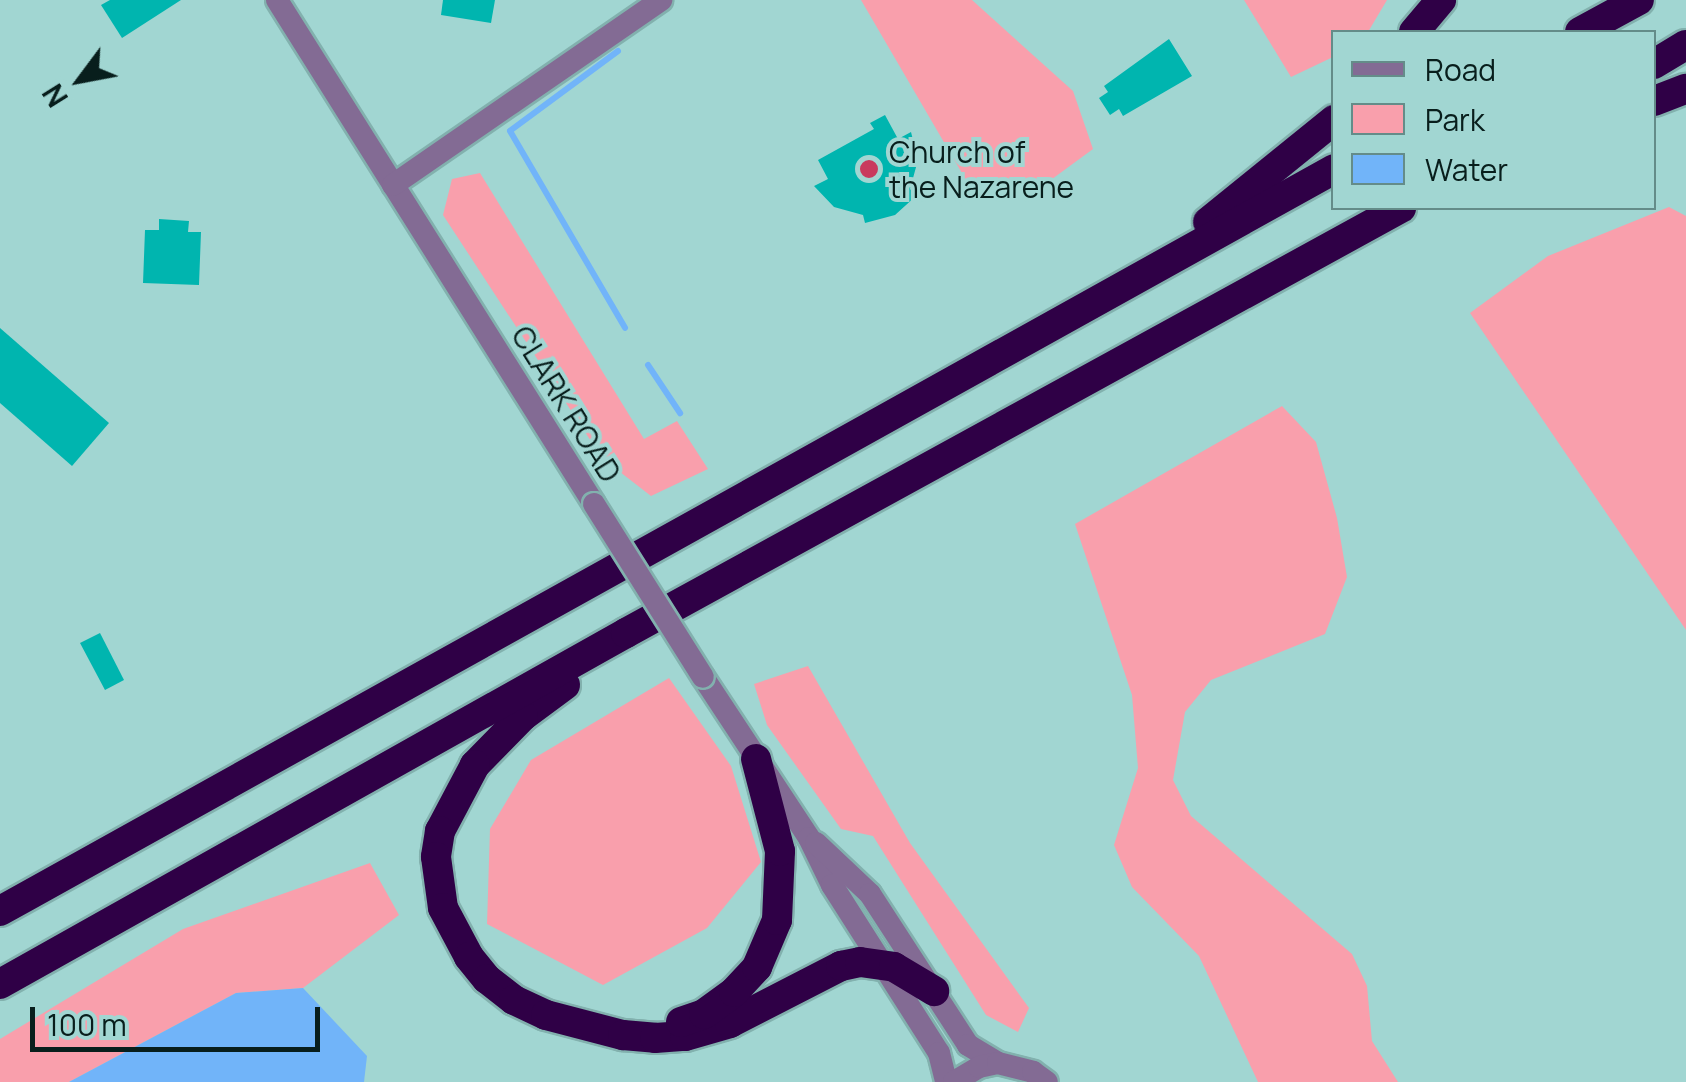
<!DOCTYPE html>
<style>
body{margin:0}
#map{position:relative;width:1686px;height:1082px;overflow:hidden;background:#a1d6d2;font-family:Manrope,sans-serif}
div>[style]{position:absolute}
.green>*{inset:0;background:#f99fac}
.water>*{inset:0;background:#71b4f9}
.stream>*{height:6px;margin:-3px;padding:0 3px;transform-origin:3px;border-radius:3px;background:#71b4f9}
.building>*{inset:0;background:#00b5af}
.roads{filter:drop-shadow(2px 0 #82b1ae) drop-shadow(-2px 0 #82b1ae) drop-shadow(0 2px #82b1ae) drop-shadow(0 -2px #82b1ae)}
.minor>*{height:22px;margin:-11px;padding:0 11px;transform-origin:11px;border-radius:11px;background:#836b94}
.highway>*{height:30px;margin:-15px;padding:0 15px;transform-origin:15px;border-radius:15px;background:#2f0046}
.bridges{filter:drop-shadow(2px 0 #82b1ae) drop-shadow(-2px 0 #82b1ae) drop-shadow(0 2px #82b1ae) drop-shadow(0 -2px #82b1ae)}
.minor-bridge>*{height:22px;margin:-11px;padding:0 11px;transform-origin:11px;border-radius:11px;background:#836b94}
.dots>*{width:28px;height:28px;translate:-50% -50%;box-sizing:border-box;border:5px solid #a1d6d2;border-radius:50%}
span{translate:-50% -50%;white-space:nowrap;text-align:center;line-height:1.15;-webkit-text-stroke:8px #a1d6d2;paint-order:stroke}
.poi-label{font-size:30px;color:#081e1c}
.left{translate:0 -50%;text-align:left}
.street-label{font-size:30px;color:#081e1c}
.legend{position:absolute;left:1331px;top:30px;width:325px;height:180px;box-sizing:border-box;background:#a1d6d2;border:2px solid #648c89;margin:0;padding:12px 18px;list-style:none;font-size:30px;color:#081e1c}
.legend li{display:flex;align-items:center;gap:20px;height:50px}
.legend b{width:50px;border:2px solid #648c89}
.north{position:absolute;left:30px;top:30px;width:100px;height:100px;-webkit-text-stroke:8px #a1d6d2;paint-order:stroke;rotate:238deg;font-size:28px;font-weight:700;line-height:40px;text-align:center;color:#081e1c}
.north::after{content:'';display:block;margin:auto;width:35px;height:45px;background:#081e1c;clip-path:polygon(50% 0,100% 100%,50% 72%,0 100%)}
.scale{position:absolute;left:30px;top:1007px;width:290px;height:45px;box-sizing:border-box;border:5px solid #081e1c;border-top:0;padding-left:12px;font-size:30px;line-height:35px;white-space:nowrap;color:#081e1c;-webkit-text-stroke:8px #a1d6d2;paint-order:stroke}
</style>
<div id="map">
<div class="green">
<div style="clip-path:polygon(861px 0,972px 0,1073px 91px,1093px 149px,1048px 182px,966px 180px)"></div>
<div style="clip-path:polygon(1244px 0,1387px 0,1368px 32px,1334px 32px,1333px 57px,1291px 77px)"></div>
<div style="clip-path:polygon(480px 173px,644px 439px,677px 421px,708px 469px,651px 496px,602px 458px,443px 215px,452px 179px)"></div>
<div style="clip-path:polygon(1669px 207px,1686px 216px,1686px 630px,1470px 313px,1548px 256px)"></div>
<div style="clip-path:polygon(1282px 406px,1316px 442px,1337px 518px,1347px 577px,1325px 634px,1211px 680px,1185px 712px,1173px 780px,1191px 816px,1352px 954px,1367px 986px,1372px 1041px,1398px 1082px,1258px 1082px,1199px 956px,1132px 887px,1114px 845px,1138px 768px,1132px 695px,1075px 524px)"></div>
<div style="clip-path:polygon(808px 666px,910px 843px,1029px 1008px,1018px 1032px,986px 1015px,873px 836px,841px 829px,767px 725px,754px 684px)"></div>
<div style="clip-path:polygon(669px 678px,731px 766px,761px 862px,707px 928px,603px 985px,487px 924px,490px 829px,531px 760px)"></div>
<div style="clip-path:polygon(370px 863px,399px 915px,303px 988px,236px 993px,69px 1082px,0 1082px,0 1039px,183px 929px)"></div>
</div>
<div class="water">
<div style="clip-path:polygon(303px 988px,367px 1056px,364px 1082px,69px 1082px,236px 993px)"></div>
</div>
<div class="stream">
<div style="left:618px;top:51px;width:134px;rotate:143.5deg"></div>
<div style="left:510px;top:131px;width:228px;rotate:59.7deg"></div>
<div style="left:648px;top:365px;width:58px;rotate:56.3deg"></div>
</div>
<div class="building">
<div style="clip-path:polygon(110px 0,181px 0,122px 38px,101px 5px)"></div>
<div style="clip-path:polygon(443px 0,495px 0,491px 23px,441px 15px)"></div>
<div style="clip-path:polygon(1169px 39px,1192px 76px,1123px 116px,1119px 109px,1110px 115px,1099px 98px,1108px 92px,1104px 86px)"></div>
<div style="clip-path:polygon(885px 115px,898px 139px,911px 132px,918px 160px,910px 189px,916px 196px,895px 215px,865px 223px,863px 215px,834px 207px,814px 186px,828px 179px,818px 160px,874px 129px,870px 123px)"></div>
<div style="clip-path:polygon(159px 219px,189px 221px,188px 232px,201px 232px,199px 285px,143px 283px,145px 230px,159px 230px)"></div>
<div style="clip-path:polygon(0 328px,109px 423px,72px 466px,0 403px)"></div>
<div style="clip-path:polygon(100px 633px,124px 680px,105px 690px,80px 643px)"></div>
</div>
<div class="roads">
<div class="minor">
<div style="left:277px;top:0;width:595px;rotate:57.83deg"></div>
<div style="left:393px;top:185px;width:326px;rotate:-34.6deg"></div>
<div style="left:703px;top:677px;width:193px;rotate:56.6deg"></div>
<div style="left:809px;top:838px;width:52px;rotate:63.9deg"></div>
<div style="left:832px;top:885px;width:199px;rotate:57.5deg"></div>
<div style="left:939px;top:1053px;width:30px;rotate:76deg"></div>
<div style="left:816px;top:843px;width:74px;rotate:43.4deg"></div>
<div style="left:870px;top:894px;width:180px;rotate:57deg"></div>
<div style="left:968px;top:1045px;width:35px;rotate:31deg"></div>
<div style="left:954px;top:1082px;width:29px;rotate:-31deg"></div>
<div style="left:979px;top:1067px;width:19px;rotate:-12deg"></div>
<div style="left:998px;top:1063px;width:36px;rotate:14deg"></div>
<div style="left:1033px;top:1072px;width:17px;rotate:36deg"></div>
</div>
<div class="highway">
<div style="left:1414px;top:32px;width:42px;rotate:-49.8deg"></div>
<div style="left:1580px;top:32px;width:67px;rotate:-28.5deg"></div>
<div style="left:1654px;top:64px;width:37px;rotate:-31deg"></div>
<div style="left:1654px;top:101px;width:34px;rotate:-21deg"></div>
<div style="left:1208px;top:222px;width:162px;rotate:-39deg"></div>
<div style="left:565px;top:685px;width:52px;rotate:143.6deg"></div>
<div style="left:523px;top:716px;width:69px;rotate:134.4deg"></div>
<div style="left:475px;top:765px;width:75px;rotate:117.9deg"></div>
<div style="left:440px;top:831px;width:26px;rotate:99deg"></div>
<div style="left:436px;top:857px;width:51px;rotate:82.2deg"></div>
<div style="left:443px;top:908px;width:55px;rotate:62deg"></div>
<div style="left:469px;top:957px;width:28px;rotate:51deg"></div>
<div style="left:487px;top:979px;width:34px;rotate:38deg"></div>
<div style="left:514px;top:1000px;width:35px;rotate:25deg"></div>
<div style="left:546px;top:1015px;width:80px;rotate:14.6deg"></div>
<div style="left:623px;top:1035px;width:32px;rotate:5deg"></div>
<div style="left:655px;top:1038px;width:30px;rotate:-4deg"></div>
<div style="left:685px;top:1036px;width:47px;rotate:-16.1deg"></div>
<div style="left:730px;top:1023px;width:125px;rotate:-27.2deg"></div>
<div style="left:841px;top:966px;width:19px;rotate:-12deg"></div>
<div style="left:860px;top:962px;width:34px;rotate:8deg"></div>
<div style="left:894px;top:967px;width:47px;rotate:31deg"></div>
<div style="left:0;top:911px;width:1526px;rotate:-29.08deg"></div>
<div style="left:0;top:984px;width:718px;rotate:-29.28deg"></div>
<div style="left:626px;top:633px;width:884px;rotate:-28.74deg"></div>
<div style="left:681px;top:1022px;width:24px;rotate:-19deg"></div>
<div style="left:704px;top:1014px;width:37px;rotate:-36deg"></div>
<div style="left:734px;top:992px;width:34px;rotate:-47deg"></div>
<div style="left:757px;top:967px;width:51px;rotate:-66.9deg"></div>
<div style="left:777px;top:920px;width:69px;rotate:-87.5deg"></div>
<div style="left:780px;top:851px;width:95px;rotate:-104.6deg"></div>
</div>
</div>
<div class="bridges">
<div class="minor-bridge">
<div style="left:594px;top:504px;width:204px;rotate:57.8deg"></div>
</div>
</div>
<div class="dots">
<div style="left:869px;top:169px;background:#c93a5e"></div>
</div>
<div class="poi-label">
<span class="left" style="left:889px;top:169px">Church of<br>the Nazarene</span>
</div>
<div class="street-label">
<span style="left:566px;top:404px;rotate:58deg">CLARK ROAD</span>
</div>
<ul class="legend">
<li><b style="height:12px;background:#836b94"></b>Road</li>
<li><b style="height:28px;background:#f99fac"></b>Park</li>
<li><b style="height:28px;background:#71b4f9"></b>Water</li>
</ul>
<div class="north">N</div>
<div class="scale">100 m</div>
</div>
